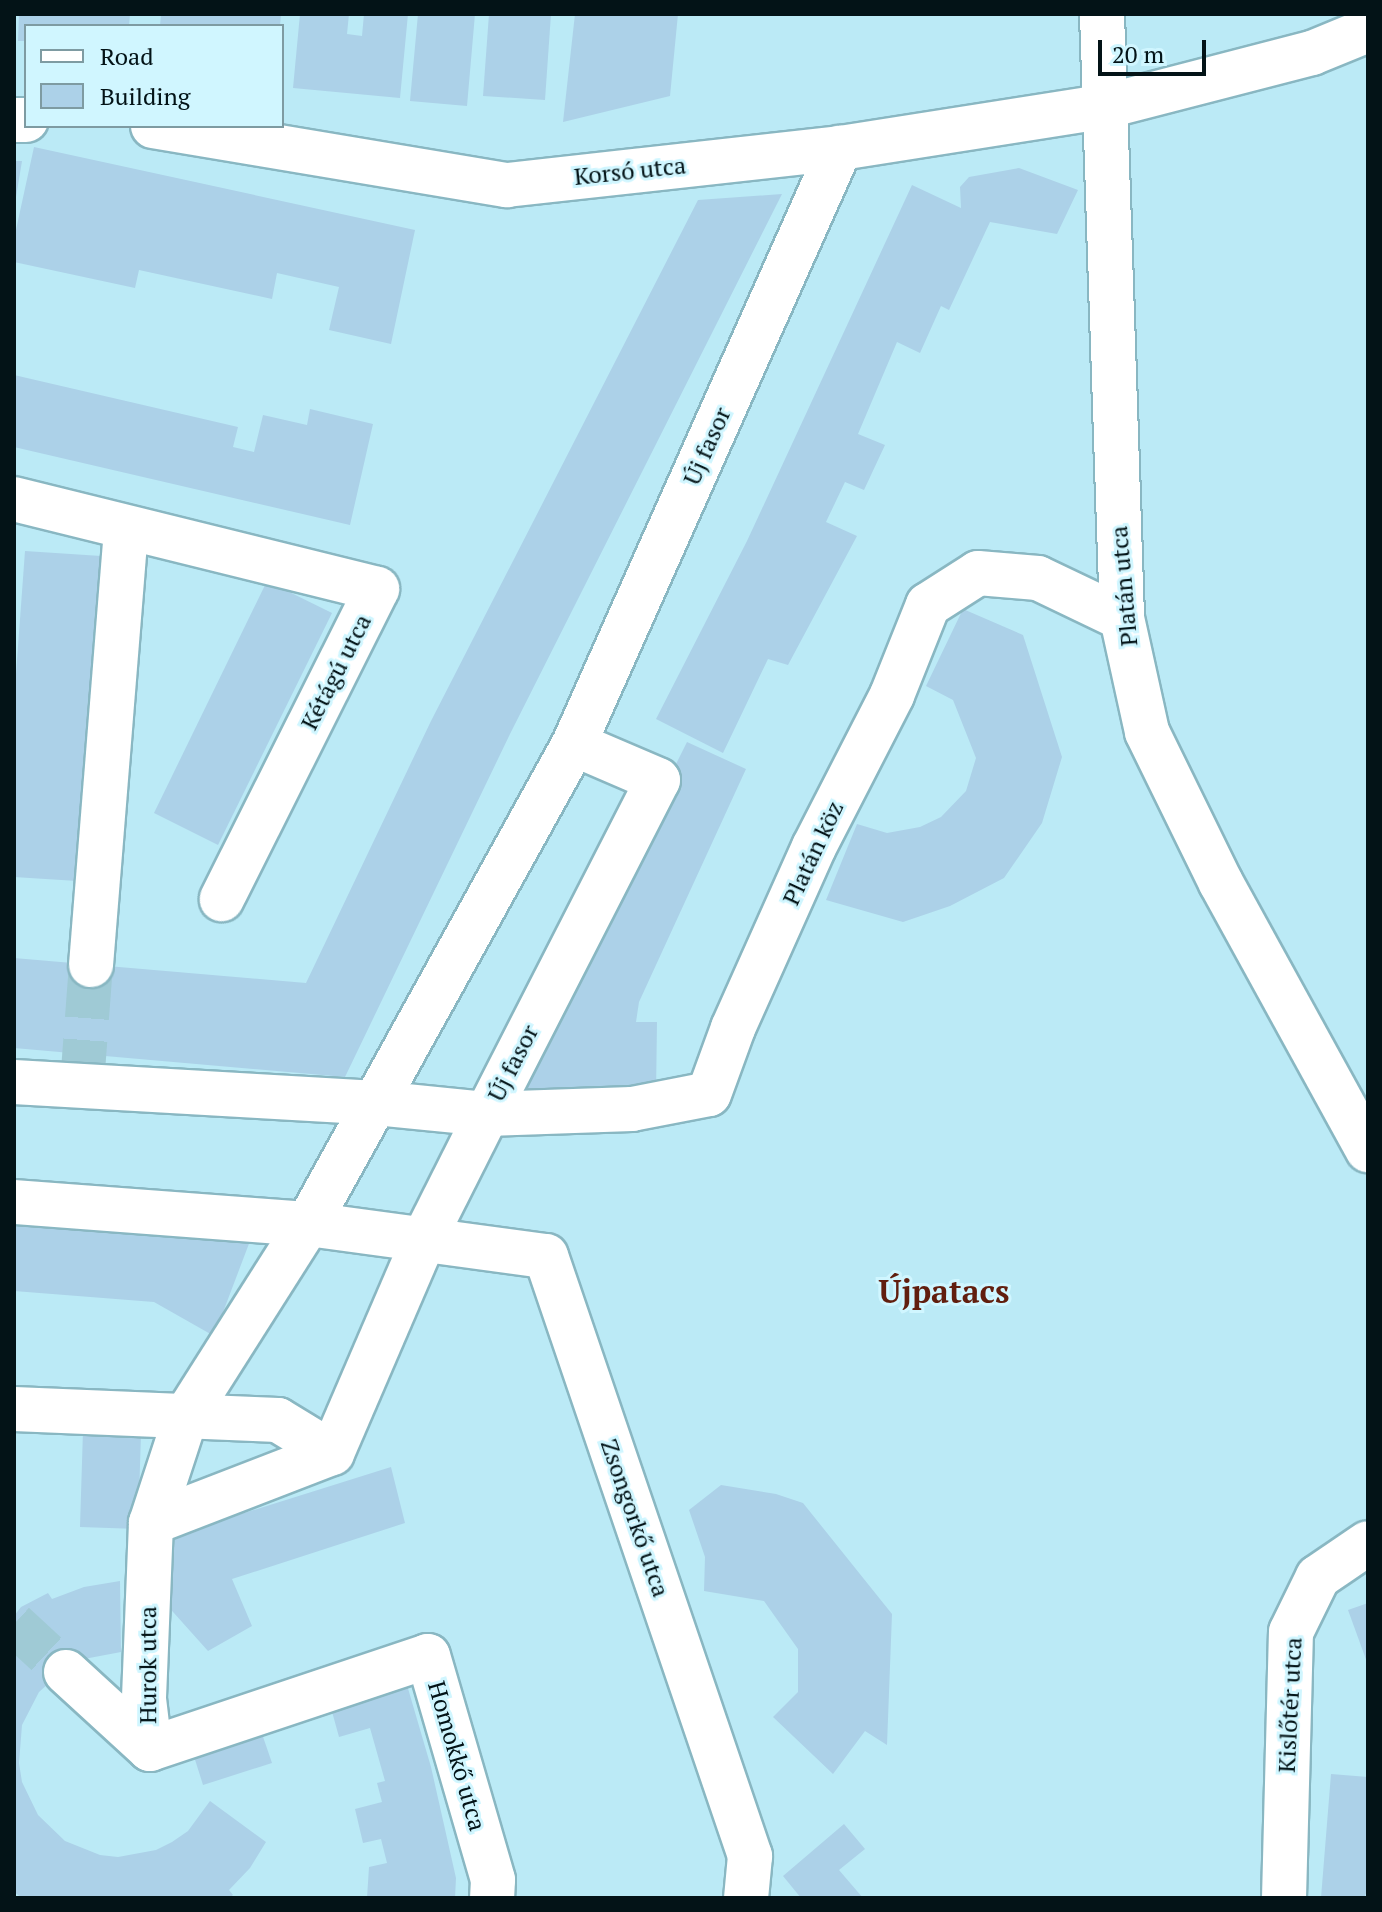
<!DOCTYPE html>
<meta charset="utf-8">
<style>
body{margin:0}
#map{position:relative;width:1382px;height:1912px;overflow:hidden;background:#bbeaf6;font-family:"PT Serif",serif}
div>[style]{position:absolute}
.building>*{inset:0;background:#acd1e8}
.minor-tunnel>*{height:44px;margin-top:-22px;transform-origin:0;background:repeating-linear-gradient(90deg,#9fcad5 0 44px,transparent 0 66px)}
.roads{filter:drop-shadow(2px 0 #89b7c2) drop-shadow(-2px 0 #89b7c2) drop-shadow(0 2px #89b7c2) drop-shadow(0 -2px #89b7c2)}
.minor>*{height:44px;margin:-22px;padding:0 22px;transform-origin:22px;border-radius:22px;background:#fff}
span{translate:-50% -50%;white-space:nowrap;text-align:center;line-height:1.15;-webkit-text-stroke:6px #d0f6ff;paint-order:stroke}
.street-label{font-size:24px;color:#031317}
.district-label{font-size:32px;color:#611e0e;font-weight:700}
.frame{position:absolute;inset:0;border:16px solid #031317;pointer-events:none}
.legend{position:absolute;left:24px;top:24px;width:260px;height:104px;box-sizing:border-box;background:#d0f6ff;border:2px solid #7e9ba2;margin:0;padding:10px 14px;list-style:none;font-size:24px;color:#031317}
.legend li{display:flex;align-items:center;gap:16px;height:40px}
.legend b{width:40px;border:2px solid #7e9ba2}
.scale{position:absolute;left:1098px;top:40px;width:108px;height:36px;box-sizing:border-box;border:4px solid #031317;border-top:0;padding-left:10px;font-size:24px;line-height:28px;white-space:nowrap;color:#031317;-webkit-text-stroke:6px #d0f6ff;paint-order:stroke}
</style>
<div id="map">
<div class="building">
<div style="clip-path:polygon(19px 14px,130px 14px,129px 26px,26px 26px,26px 41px,18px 41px)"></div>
<div style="clip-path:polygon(161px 14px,281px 14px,280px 26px,160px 26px)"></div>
<div style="clip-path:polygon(300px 14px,349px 14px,347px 34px,362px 36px,364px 14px,408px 14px,400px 98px,293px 88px)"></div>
<div style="clip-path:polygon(418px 14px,475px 14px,467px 106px,410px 101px)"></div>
<div style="clip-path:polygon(489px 14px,551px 14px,545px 100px,483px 96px)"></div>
<div style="clip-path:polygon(575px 14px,678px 14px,670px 96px,563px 122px)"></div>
<div style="clip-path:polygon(34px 147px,415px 230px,391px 344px,329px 330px,339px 287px,277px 273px,272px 299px,139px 270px,135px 288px,14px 262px,14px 239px)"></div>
<div style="clip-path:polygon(14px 161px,22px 161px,16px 197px,14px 197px)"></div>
<div style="clip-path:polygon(1019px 168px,1078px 190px,1057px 234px,990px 222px,949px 310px,941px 306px,920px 353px,897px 342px,858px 434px,885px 445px,864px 490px,845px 482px,826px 522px,857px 536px,788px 665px,768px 659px,723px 753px,656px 719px,747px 541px,912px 185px,961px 208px,960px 187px,969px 177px)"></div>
<div style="clip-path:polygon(782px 194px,510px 734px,345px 1077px,14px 1048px,14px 958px,306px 983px,431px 721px,698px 200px)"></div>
<div style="clip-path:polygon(14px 375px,238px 427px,233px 447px,254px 452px,263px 415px,307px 425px,310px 409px,373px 424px,350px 525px,14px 447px)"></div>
<div style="clip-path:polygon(25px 551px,101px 556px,77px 881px,14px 877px,14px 701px)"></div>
<div style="clip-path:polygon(267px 581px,332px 613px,218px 845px,154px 813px)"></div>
<div style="clip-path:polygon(963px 609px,1023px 635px,1062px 757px,1042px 823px,1004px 878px,950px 906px,903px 922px,826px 900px,857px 824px,887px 833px,920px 827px,941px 817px,966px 791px,976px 758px,953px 700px,926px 686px)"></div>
<div style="clip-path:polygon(687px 742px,746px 769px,639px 1002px,636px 1022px,657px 1022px,656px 1094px,513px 1090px)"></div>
<div style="clip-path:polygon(14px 1223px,250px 1241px,214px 1336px,154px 1302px,14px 1291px)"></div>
<div style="clip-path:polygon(83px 1430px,141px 1433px,138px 1529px,80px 1527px)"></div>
<div style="clip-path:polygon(391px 1467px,405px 1523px,232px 1579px,252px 1626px,208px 1651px,165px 1603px,161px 1539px)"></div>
<div style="clip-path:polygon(721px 1485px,776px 1494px,803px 1503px,892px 1614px,887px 1745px,865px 1731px,833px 1774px,773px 1717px,798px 1692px,798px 1649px,764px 1601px,704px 1591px,705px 1557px,689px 1510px)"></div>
<div style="clip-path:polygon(120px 1581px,121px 1652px,84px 1659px,67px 1667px,39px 1692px,22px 1725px,19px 1763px,22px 1782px,38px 1815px,65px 1841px,100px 1855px,118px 1857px,156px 1850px,172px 1842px,188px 1831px,210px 1801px,266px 1842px,250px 1868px,229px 1890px,233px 1895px,229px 1898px,22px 1898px,14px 1892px,14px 1616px,21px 1607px,48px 1593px,52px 1599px,84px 1587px)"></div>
<div style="clip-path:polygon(1368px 1603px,1368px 1665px,1348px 1610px)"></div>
<div style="clip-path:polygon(407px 1685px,431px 1767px,456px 1878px,455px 1898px,367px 1898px,369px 1867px,387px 1863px,381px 1839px,363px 1843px,355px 1809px,382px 1802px,377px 1783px,385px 1781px,370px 1728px,339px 1737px,331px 1708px)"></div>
<div style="clip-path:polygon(260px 1728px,272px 1763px,203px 1785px,192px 1750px)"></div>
<div style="clip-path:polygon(1331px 1774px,1368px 1777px,1368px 1889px,1364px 1898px,1321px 1898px)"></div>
<div style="clip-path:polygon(844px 1824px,865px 1849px,839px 1870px,863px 1898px,801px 1898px,783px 1876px)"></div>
</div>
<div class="minor-tunnel">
<div style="left:82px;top:1084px;width:119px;rotate:-85.7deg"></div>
<div style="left:14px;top:1624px;width:71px;rotate:42.7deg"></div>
</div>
<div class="roads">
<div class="minor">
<div style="left:1102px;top:14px;width:604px;rotate:88.1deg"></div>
<div style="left:1122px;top:618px;width:117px;rotate:77.6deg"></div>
<div style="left:1147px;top:732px;width:168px;rotate:63.9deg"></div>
<div style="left:1221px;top:883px;width:305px;rotate:61.2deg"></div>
<div style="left:14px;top:120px;width:12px"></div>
<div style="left:153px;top:126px;width:359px;rotate:9.5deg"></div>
<div style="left:507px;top:185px;width:335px;rotate:-6.3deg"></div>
<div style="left:840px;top:148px;width:270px;rotate:-8.9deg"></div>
<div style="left:1107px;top:106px;width:212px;rotate:-14.5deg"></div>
<div style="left:1312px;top:53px;width:61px;rotate:-22.3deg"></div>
<div style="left:14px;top:499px;width:374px;rotate:13.9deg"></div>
<div style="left:377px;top:589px;width:347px;rotate:116.6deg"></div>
<div style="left:91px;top:965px;width:437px;rotate:-85.4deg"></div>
<div style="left:14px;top:1082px;width:363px;rotate:3.3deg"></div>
<div style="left:376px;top:1103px;width:112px;rotate:5.7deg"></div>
<div style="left:487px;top:1114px;width:375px;rotate:-62.9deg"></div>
<div style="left:658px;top:780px;width:91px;rotate:-156.8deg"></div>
<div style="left:574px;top:744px;width:653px;rotate:-65.95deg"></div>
<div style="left:14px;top:1202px;width:295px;rotate:4.3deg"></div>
<div style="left:308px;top:1224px;width:240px;rotate:7.7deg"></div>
<div style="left:546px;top:1256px;width:634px;rotate:71.22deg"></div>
<div style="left:750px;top:1856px;width:42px;rotate:95.4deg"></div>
<div style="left:14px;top:1409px;width:264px;rotate:2.4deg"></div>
<div style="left:278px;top:1420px;width:63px;rotate:31.4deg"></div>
<div style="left:332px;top:1453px;width:233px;rotate:-66.7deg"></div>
<div style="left:424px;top:1239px;width:140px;rotate:-63.3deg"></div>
<div style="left:487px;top:1114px;width:145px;rotate:-2deg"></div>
<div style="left:632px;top:1109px;width:78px;rotate:-11deg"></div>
<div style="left:709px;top:1094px;width:70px;rotate:-70deg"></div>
<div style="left:733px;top:1028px;width:198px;rotate:-65.9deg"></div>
<div style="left:814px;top:847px;width:171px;rotate:-62.8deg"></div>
<div style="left:892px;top:695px;width:97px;rotate:-68.2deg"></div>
<div style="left:928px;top:605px;width:59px;rotate:-32.6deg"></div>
<div style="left:978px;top:573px;width:60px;rotate:4.8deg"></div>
<div style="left:1038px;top:578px;width:93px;rotate:25.5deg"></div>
<div style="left:332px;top:1453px;width:194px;rotate:158.9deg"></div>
<div style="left:151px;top:1523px;width:176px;rotate:92.3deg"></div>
<div style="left:144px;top:1699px;width:50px;rotate:83.2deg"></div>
<div style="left:150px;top:1749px;width:293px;rotate:-18.5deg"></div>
<div style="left:428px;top:1656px;width:233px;rotate:73.8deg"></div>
<div style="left:493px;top:1880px;width:18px;rotate:93deg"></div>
<div style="left:151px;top:1523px;width:113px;rotate:-71.9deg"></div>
<div style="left:186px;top:1416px;width:227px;rotate:-57.6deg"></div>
<div style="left:308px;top:1224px;width:549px;rotate:-61.01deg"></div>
<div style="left:66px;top:1672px;width:114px;rotate:42.5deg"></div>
<div style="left:1284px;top:1898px;width:266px;rotate:-88.5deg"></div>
<div style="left:1291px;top:1632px;width:61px;rotate:-63.9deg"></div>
<div style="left:1318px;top:1577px;width:60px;rotate:-34.2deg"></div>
</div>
</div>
<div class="street-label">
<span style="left:630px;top:171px;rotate:-6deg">Korsó utca</span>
<span style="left:707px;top:446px;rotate:-66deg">Új fasor</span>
<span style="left:1124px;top:586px;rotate:-95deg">Platán utca</span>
<span style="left:336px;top:672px;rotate:-63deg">Kétágú utca</span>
<span style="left:813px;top:853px;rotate:-65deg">Platán köz</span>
<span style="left:513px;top:1063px;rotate:-63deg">Új fasor</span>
<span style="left:635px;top:1518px;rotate:71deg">Zsongorkő utca</span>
<span style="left:148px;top:1665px;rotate:-90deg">Hurok utca</span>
<span style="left:1290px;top:1705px;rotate:-87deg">Kislőtér utca</span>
<span style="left:457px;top:1756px;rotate:74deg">Homokkő utca</span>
</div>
<div class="district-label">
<span style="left:944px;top:1291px">Újpatacs</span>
</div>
<div class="frame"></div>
<ul class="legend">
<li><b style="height:10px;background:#fff"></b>Road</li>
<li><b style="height:22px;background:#acd1e8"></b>Building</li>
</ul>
<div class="scale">20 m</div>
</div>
